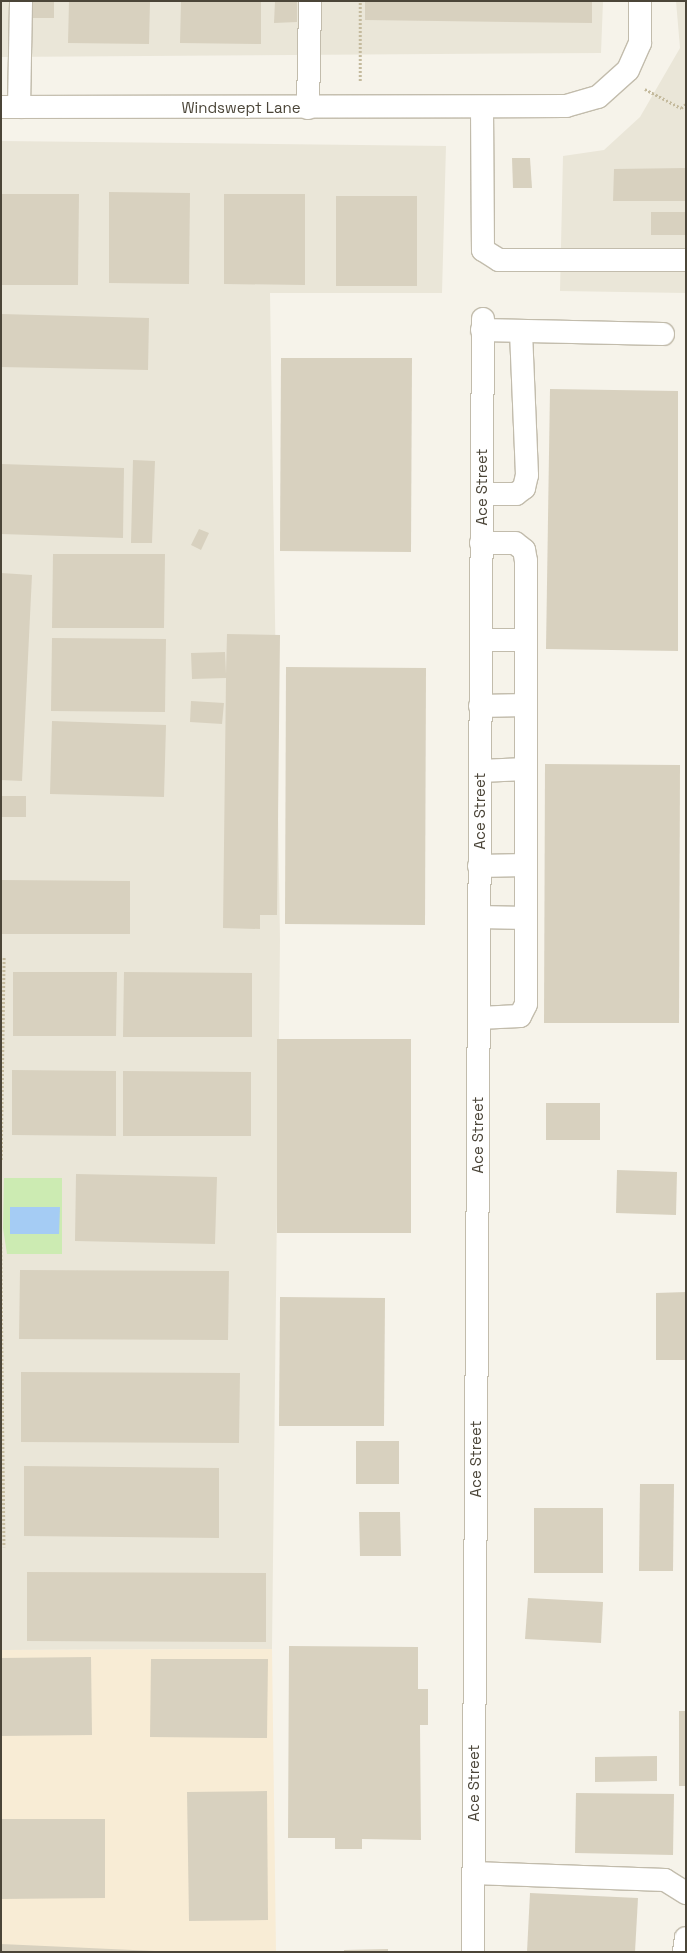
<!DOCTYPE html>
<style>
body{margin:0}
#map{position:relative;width:687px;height:1953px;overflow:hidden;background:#f6f3ea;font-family:"Space Grotesk",sans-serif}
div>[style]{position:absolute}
.residential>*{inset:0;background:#eae6d8}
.commercial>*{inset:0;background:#f8ecd5}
.green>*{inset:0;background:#ccebb2}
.water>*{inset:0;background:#a5ccf4}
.building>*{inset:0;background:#d8d1bf}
.path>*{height:2.5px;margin-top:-1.25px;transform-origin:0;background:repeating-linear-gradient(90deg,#c4ba9d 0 2px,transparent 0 4px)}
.roads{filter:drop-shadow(1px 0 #c2bcac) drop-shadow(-1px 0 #c2bcac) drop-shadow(0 1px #c2bcac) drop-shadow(0 -1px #c2bcac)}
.minor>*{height:22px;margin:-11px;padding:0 11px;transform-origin:11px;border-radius:11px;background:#fff}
span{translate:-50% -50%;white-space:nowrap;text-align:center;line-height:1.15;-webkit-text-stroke:3.5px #fff;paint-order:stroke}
.street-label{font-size:15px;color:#4b4538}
.frame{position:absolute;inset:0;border:2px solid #4b4538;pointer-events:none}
</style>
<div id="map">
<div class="residential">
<div style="clip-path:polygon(1px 1px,603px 1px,601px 53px,1px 57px)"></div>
<div style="clip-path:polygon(676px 1px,686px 1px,686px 293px,560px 291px,563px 156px,604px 150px,640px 117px,680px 48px)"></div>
<div style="clip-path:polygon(1px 141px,446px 146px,442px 293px,270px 293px,280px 940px,272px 1649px,1px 1650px)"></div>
</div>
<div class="commercial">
<div style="clip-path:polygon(272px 1649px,276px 1952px,1px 1952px,1px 1650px)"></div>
</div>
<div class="green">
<div style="clip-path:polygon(4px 1178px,62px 1178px,62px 1254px,7px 1254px,3px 1228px)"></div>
</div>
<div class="water">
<div style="clip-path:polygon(10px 1207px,60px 1207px,59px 1234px,10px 1234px)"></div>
</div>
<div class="building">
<div style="clip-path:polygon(32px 1px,54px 1px,54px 18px,32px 18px)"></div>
<div style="clip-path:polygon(69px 1px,150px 1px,149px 44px,68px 43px)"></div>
<div style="clip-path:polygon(181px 1px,261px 1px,261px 44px,180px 43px)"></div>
<div style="clip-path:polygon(275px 1px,297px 1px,297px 22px,274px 23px)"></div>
<div style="clip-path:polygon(365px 1px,592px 1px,592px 23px,365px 20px)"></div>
<div style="clip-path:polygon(512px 158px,530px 158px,532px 188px,513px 188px)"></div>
<div style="clip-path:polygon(686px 168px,686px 201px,613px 201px,614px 169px)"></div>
<div style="clip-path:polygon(109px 192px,190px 193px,189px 284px,109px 283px)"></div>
<div style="clip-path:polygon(1px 194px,79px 194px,78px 285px,1px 285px)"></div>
<div style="clip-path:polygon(224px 194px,305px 194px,305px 285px,224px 284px)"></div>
<div style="clip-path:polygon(336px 196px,417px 196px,417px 286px,336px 286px)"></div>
<div style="clip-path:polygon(651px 212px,686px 212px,686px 235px,651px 235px)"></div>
<div style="clip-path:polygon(1px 314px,149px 318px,148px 370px,1px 367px)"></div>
<div style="clip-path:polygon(281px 358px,412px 358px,411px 552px,280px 551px)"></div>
<div style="clip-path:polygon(550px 389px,678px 391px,678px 651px,546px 649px)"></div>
<div style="clip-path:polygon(133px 460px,155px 461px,152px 543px,131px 543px)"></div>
<div style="clip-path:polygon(1px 464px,124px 468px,123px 538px,1px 534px)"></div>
<div style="clip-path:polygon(199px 529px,209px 533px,201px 550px,191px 545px)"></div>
<div style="clip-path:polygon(53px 554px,165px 554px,164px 628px,52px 628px)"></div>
<div style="clip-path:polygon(1px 573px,32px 575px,22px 781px,1px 780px)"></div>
<div style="clip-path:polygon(227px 634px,280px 635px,277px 915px,260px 915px,260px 929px,223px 928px,226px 678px,192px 679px,191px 653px,225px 652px,226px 674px)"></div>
<div style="clip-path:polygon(52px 638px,166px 639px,165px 712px,51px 711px)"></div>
<div style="clip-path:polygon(286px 667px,426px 668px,425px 925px,285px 924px)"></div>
<div style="clip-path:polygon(191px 701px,224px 703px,222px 724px,190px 722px)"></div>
<div style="clip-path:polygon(52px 721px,166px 725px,164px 797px,50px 794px)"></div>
<div style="clip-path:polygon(545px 764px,680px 765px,679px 1023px,544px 1023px)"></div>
<div style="clip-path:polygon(1px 796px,26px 796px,26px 817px,1px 817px)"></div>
<div style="clip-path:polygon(1px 880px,130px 881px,130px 934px,1px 934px)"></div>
<div style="clip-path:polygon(13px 972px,117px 972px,116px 1036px,13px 1036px)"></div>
<div style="clip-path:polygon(124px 972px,252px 973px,252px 1037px,123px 1037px)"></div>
<div style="clip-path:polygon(277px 1039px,411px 1039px,411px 1233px,277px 1233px)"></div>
<div style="clip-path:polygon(12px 1070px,116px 1071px,116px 1136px,12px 1135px)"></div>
<div style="clip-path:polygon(123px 1071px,251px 1072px,251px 1136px,123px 1136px)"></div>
<div style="clip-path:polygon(546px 1103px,600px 1103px,600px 1140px,546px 1140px)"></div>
<div style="clip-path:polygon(617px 1170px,677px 1172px,676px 1215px,616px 1213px)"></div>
<div style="clip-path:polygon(76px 1174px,217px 1177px,215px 1244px,75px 1241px)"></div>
<div style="clip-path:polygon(20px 1270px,229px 1271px,228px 1340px,19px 1339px)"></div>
<div style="clip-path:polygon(686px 1292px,686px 1360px,656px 1360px,656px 1293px)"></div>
<div style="clip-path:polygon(280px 1297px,385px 1298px,384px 1426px,279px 1426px)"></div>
<div style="clip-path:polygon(21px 1372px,240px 1373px,239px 1443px,21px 1442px)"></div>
<div style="clip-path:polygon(356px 1441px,399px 1441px,399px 1484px,356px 1484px)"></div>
<div style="clip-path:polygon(24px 1466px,219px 1468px,219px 1538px,24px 1536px)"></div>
<div style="clip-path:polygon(640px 1484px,674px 1484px,673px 1571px,639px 1571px)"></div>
<div style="clip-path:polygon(534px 1508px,603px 1508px,603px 1573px,534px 1573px)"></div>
<div style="clip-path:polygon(359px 1512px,400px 1512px,401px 1556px,360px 1556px)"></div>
<div style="clip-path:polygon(27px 1572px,266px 1573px,266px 1642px,27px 1641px)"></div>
<div style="clip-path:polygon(528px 1598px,603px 1602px,601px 1643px,525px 1639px)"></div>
<div style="clip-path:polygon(289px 1646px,418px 1647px,418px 1689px,428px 1689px,428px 1725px,420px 1725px,421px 1840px,362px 1839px,362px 1849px,335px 1849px,335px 1838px,288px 1838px)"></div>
<div style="clip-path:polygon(91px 1657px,92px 1735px,1px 1736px,1px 1658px)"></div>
<div style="clip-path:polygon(151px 1659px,268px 1659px,267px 1738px,150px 1737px)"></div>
<div style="clip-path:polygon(679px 1711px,686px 1711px,686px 1786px,679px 1786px)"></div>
<div style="clip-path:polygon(657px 1756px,657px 1781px,595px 1782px,595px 1757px)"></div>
<div style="clip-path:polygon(267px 1791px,268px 1920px,189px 1921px,187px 1792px)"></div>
<div style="clip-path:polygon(576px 1793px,674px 1794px,673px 1855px,575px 1853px)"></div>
<div style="clip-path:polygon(1px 1819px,105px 1819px,105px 1898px,1px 1899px)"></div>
<div style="clip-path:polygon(530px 1893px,638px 1898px,635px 1952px,527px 1952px)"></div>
<div style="clip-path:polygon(1px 1944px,155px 1951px,155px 1952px,1px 1952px)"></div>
<div style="clip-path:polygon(388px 1949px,388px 1952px,344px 1952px,344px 1950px)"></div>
</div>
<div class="path">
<div style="left:360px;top:81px;width:80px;rotate:-90deg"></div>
<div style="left:645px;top:89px;width:41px;rotate:27.8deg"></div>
<div style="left:681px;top:108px;width:6px;rotate:-39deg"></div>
<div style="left:1px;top:1160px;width:203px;rotate:-89.2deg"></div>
<div style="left:1px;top:1243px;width:304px;rotate:89.4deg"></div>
</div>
<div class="roads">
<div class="minor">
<div style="left:1px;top:107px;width:565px;rotate:-0.1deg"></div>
<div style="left:566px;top:106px;width:33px;rotate:-16deg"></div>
<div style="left:598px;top:97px;width:40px;rotate:-42deg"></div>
<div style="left:628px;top:70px;width:30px;rotate:-66deg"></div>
<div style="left:640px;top:43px;width:42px;rotate:-90deg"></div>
<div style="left:19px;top:107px;width:106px;rotate:-88.9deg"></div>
<div style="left:308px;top:108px;width:107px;rotate:-88.9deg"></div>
<div style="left:482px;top:108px;width:142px;rotate:89.6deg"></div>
<div style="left:483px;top:250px;width:19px;rotate:32deg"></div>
<div style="left:499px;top:260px;width:187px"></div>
<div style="left:482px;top:330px;width:181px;rotate:1.3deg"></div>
<div style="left:482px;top:494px;width:34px"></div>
<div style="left:516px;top:494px;width:10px;rotate:-37deg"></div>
<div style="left:524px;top:488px;width:13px;rotate:-77deg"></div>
<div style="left:527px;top:475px;width:144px;rotate:-92.4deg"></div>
<div style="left:481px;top:640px;width:45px"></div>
<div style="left:480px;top:706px;width:46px;rotate:-1.2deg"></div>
<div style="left:480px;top:771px;width:46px;rotate:-2.5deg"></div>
<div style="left:479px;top:866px;width:47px;rotate:-1.2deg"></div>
<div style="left:479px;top:917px;width:47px;rotate:1.2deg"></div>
<div style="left:479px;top:1018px;width:41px;rotate:-2.8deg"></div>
<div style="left:520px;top:1016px;width:13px;rotate:-63deg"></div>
<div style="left:526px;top:1004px;width:443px;rotate:-90deg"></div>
<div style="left:526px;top:561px;width:11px;rotate:-100deg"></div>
<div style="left:524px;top:550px;width:11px;rotate:-142deg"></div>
<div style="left:515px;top:543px;width:34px;rotate:180deg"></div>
<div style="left:473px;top:1873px;width:192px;rotate:2.1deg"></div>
<div style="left:665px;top:1880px;width:25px;rotate:32deg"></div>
<div style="left:473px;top:1952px;width:1633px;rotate:-89.65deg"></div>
<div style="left:684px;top:1952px;width:14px;rotate:-82deg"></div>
</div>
</div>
<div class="street-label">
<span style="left:241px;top:108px">Windswept Lane</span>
<span style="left:482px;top:487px;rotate:-90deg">Ace Street</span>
<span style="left:480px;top:811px;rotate:-90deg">Ace Street</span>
<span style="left:478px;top:1135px;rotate:-90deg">Ace Street</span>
<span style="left:476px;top:1459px;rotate:-90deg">Ace Street</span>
<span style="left:474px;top:1783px;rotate:-90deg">Ace Street</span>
</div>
<div class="frame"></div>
</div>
